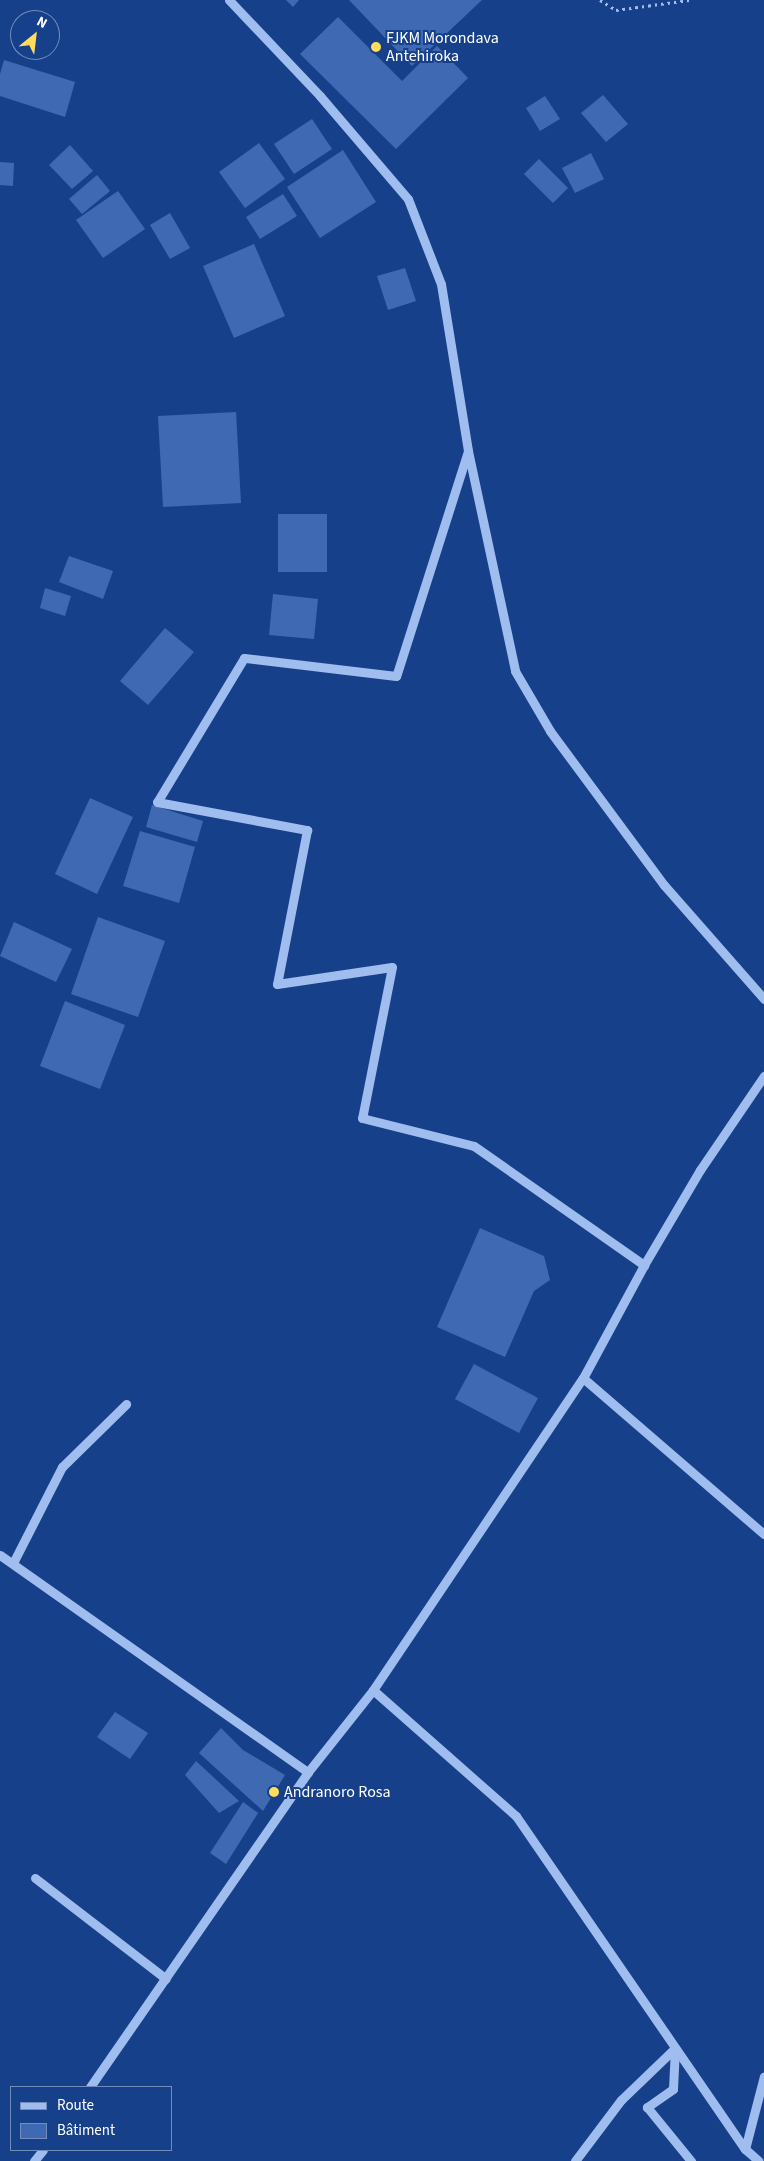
<!DOCTYPE html>
<meta charset="utf-8">
<style>
body{margin:0}
#map{position:relative;width:764px;height:2161px;overflow:hidden;background:#17408a;font-family:"Source Sans 3",sans-serif}
div>[style]{position:absolute}
.building>*{inset:0;background:#3f6ab3}
.path>*{height:3px;margin-top:-1.5px;transform-origin:0;background:repeating-linear-gradient(90deg,#9fbdee 0 2.5px,transparent 0 6.5px)}
.minor>*{height:9px;margin:-4.5px;padding:0 4.5px;transform-origin:4.5px;border-radius:4.5px;background:#9fbdee}
.dots>*{width:14px;height:14px;translate:-50% -50%;box-sizing:border-box;border:2px solid #17408a;border-radius:50%}
span{translate:-50% -50%;white-space:nowrap;text-align:center;line-height:1.15;-webkit-text-stroke:4px #17408a;paint-order:stroke}
.poi-label{font-size:16px;color:#fff}
.left{translate:0 -50%;text-align:left}
.legend{position:absolute;left:10px;top:2086px;width:162px;height:65px;box-sizing:border-box;background:#17408a;border:1px solid #748cb9;margin:0;padding:6px 9px;list-style:none;font-size:15px;color:#fff}
.legend li{display:flex;align-items:center;gap:10px;height:25px}
.legend b{width:25px;border:1px solid #748cb9}
.north{position:absolute;left:10px;top:10px;width:50px;height:50px;box-sizing:border-box;background:#17408a;border:1px solid #748cb9;border-radius:50%;rotate:29deg;font-size:14px;font-weight:700;line-height:20px;text-align:center;color:#fff}
.north::after{content:'';display:block;margin:auto;width:18px;height:22px;background:#ffdc5c;clip-path:polygon(50% 0,100% 100%,50% 72%,0 100%)}
</style>
<div id="map">
<div class="building">
<div style="clip-path:polygon(286px 0,299px 0,293px 7px)"></div>
<div style="clip-path:polygon(349px 0,482px 0,412px 66px)"></div>
<div style="clip-path:polygon(338px 17px,402px 81px,437px 46px,468px 78px,396px 149px,300px 54px)"></div>
<div style="clip-path:polygon(4px 60px,75px 82px,65px 117px,0 96px,0 74px)"></div>
<div style="clip-path:polygon(603px 95px,628px 124px,606px 142px,581px 113px)"></div>
<div style="clip-path:polygon(545px 96px,560px 119px,540px 131px,526px 108px)"></div>
<div style="clip-path:polygon(312px 119px,332px 149px,294px 174px,274px 144px)"></div>
<div style="clip-path:polygon(259px 143px,285px 179px,245px 208px,219px 172px)"></div>
<div style="clip-path:polygon(70px 145px,93px 171px,72px 189px,49px 165px)"></div>
<div style="clip-path:polygon(343px 150px,376px 202px,320px 238px,287px 187px)"></div>
<div style="clip-path:polygon(591px 153px,604px 179px,575px 193px,562px 168px)"></div>
<div style="clip-path:polygon(539px 159px,568px 188px,553px 203px,524px 174px)"></div>
<div style="clip-path:polygon(0 162px,14px 163px,13px 186px,0 185px)"></div>
<div style="clip-path:polygon(97px 175px,110px 191px,82px 214px,69px 199px)"></div>
<div style="clip-path:polygon(118px 191px,145px 229px,103px 258px,76px 220px)"></div>
<div style="clip-path:polygon(283px 194px,297px 216px,260px 239px,246px 217px)"></div>
<div style="clip-path:polygon(170px 213px,190px 248px,170px 259px,150px 225px)"></div>
<div style="clip-path:polygon(254px 244px,285px 316px,234px 338px,203px 266px)"></div>
<div style="clip-path:polygon(405px 268px,416px 301px,388px 310px,377px 276px)"></div>
<div style="clip-path:polygon(236px 412px,241px 503px,163px 507px,158px 416px)"></div>
<div style="clip-path:polygon(278px 514px,327px 514px,327px 572px,278px 572px)"></div>
<div style="clip-path:polygon(69px 556px,113px 571px,103px 599px,59px 582px)"></div>
<div style="clip-path:polygon(45px 588px,71px 596px,65px 616px,40px 608px)"></div>
<div style="clip-path:polygon(273px 594px,318px 599px,314px 639px,269px 635px)"></div>
<div style="clip-path:polygon(165px 628px,194px 652px,148px 705px,120px 681px)"></div>
<div style="clip-path:polygon(90px 798px,133px 817px,97px 894px,55px 874px)"></div>
<div style="clip-path:polygon(152px 805px,203px 821px,197px 842px,146px 827px)"></div>
<div style="clip-path:polygon(140px 831px,195px 847px,179px 903px,123px 886px)"></div>
<div style="clip-path:polygon(98px 917px,165px 941px,138px 1017px,71px 994px)"></div>
<div style="clip-path:polygon(14px 922px,72px 949px,56px 982px,0 956px)"></div>
<div style="clip-path:polygon(65px 1001px,125px 1025px,100px 1089px,40px 1066px)"></div>
<div style="clip-path:polygon(480px 1228px,544px 1256px,550px 1280px,534px 1291px,505px 1357px,437px 1327px)"></div>
<div style="clip-path:polygon(474px 1364px,538px 1398px,519px 1433px,455px 1399px)"></div>
<div style="clip-path:polygon(115px 1712px,148px 1733px,130px 1759px,97px 1737px)"></div>
<div style="clip-path:polygon(221px 1728px,243px 1750px,285px 1775px,263px 1811px,199px 1753px)"></div>
<div style="clip-path:polygon(196px 1761px,239px 1801px,219px 1813px,185px 1775px)"></div>
<div style="clip-path:polygon(243px 1802px,258px 1813px,226px 1864px,210px 1853px)"></div>
</div>
<div class="path">
<div style="left:600px;top:0;width:19px;rotate:32deg"></div>
<div style="left:616px;top:10px;width:74px;rotate:-7.8deg"></div>
</div>
<div class="minor">
<div style="left:229px;top:0;width:132px;rotate:46.5deg"></div>
<div style="left:320px;top:96px;width:135px;rotate:49.5deg"></div>
<div style="left:408px;top:199px;width:91px;rotate:68.8deg"></div>
<div style="left:441px;top:284px;width:169px;rotate:80.8deg"></div>
<div style="left:468px;top:451px;width:225px;rotate:77.9deg"></div>
<div style="left:515px;top:671px;width:69px;rotate:59.7deg"></div>
<div style="left:550px;top:731px;width:192px;rotate:53.5deg"></div>
<div style="left:664px;top:885px;width:152px;rotate:48.7deg"></div>
<div style="left:468px;top:451px;width:236px;rotate:107.7deg"></div>
<div style="left:396px;top:676px;width:153px;rotate:-173.2deg"></div>
<div style="left:244px;top:658px;width:168px;rotate:121.1deg"></div>
<div style="left:157px;top:802px;width:153px;rotate:10.6deg"></div>
<div style="left:307px;top:830px;width:157px;rotate:101deg"></div>
<div style="left:277px;top:984px;width:116px;rotate:-8.4deg"></div>
<div style="left:392px;top:967px;width:154px;rotate:101.2deg"></div>
<div style="left:362px;top:1118px;width:115px;rotate:14deg"></div>
<div style="left:474px;top:1146px;width:208px;rotate:35deg"></div>
<div style="left:583px;top:1378px;width:239px;rotate:40.8deg"></div>
<div style="left:0;top:1555px;width:377px;rotate:35.2deg"></div>
<div style="left:13px;top:1563px;width:108px;rotate:-63deg"></div>
<div style="left:62px;top:1467px;width:90px;rotate:-44.5deg"></div>
<div style="left:373px;top:1690px;width:191px;rotate:41.4deg"></div>
<div style="left:516px;top:1816px;width:404px;rotate:55.5deg"></div>
<div style="left:745px;top:2149px;width:18px;rotate:41deg"></div>
<div style="left:35px;top:1878px;width:165px;rotate:37.6deg"></div>
<div style="left:675px;top:2048px;width:41px;rotate:92.8deg"></div>
<div style="left:673px;top:2089px;width:32px;rotate:145deg"></div>
<div style="left:647px;top:2107px;width:70px;rotate:50.8deg"></div>
<div style="left:90px;top:2087px;width:383px;rotate:-55.3deg"></div>
<div style="left:308px;top:1772px;width:105px;rotate:-51.6deg"></div>
<div style="left:373px;top:1690px;width:376px;rotate:-56.1deg"></div>
<div style="left:583px;top:1378px;width:128px;rotate:-61.6deg"></div>
<div style="left:644px;top:1265px;width:110px;rotate:-59.5deg"></div>
<div style="left:700px;top:1170px;width:114px;rotate:-55.8deg"></div>
<div style="left:745px;top:2149px;width:75px;rotate:-75.4deg"></div>
<div style="left:34px;top:2161px;width:14px;rotate:-51deg"></div>
<div style="left:575px;top:2161px;width:76px;rotate:-53deg"></div>
<div style="left:621px;top:2100px;width:75px;rotate:-43.9deg"></div>
</div>
<div class="dots">
<div style="left:376px;top:47px;background:#ffdc5c"></div>
<div style="left:274px;top:1792px;background:#ffdc5c"></div>
</div>
<div class="poi-label">
<span class="left" style="left:386px;top:47px">FJKM Morondava<br>Antehiroka</span>
<span class="left" style="left:284px;top:1792px">Andranoro Rosa</span>
</div>
<ul class="legend">
<li><b style="height:6px;background:#9fbdee"></b>Route</li>
<li><b style="height:14px;background:#3f6ab3"></b>Bâtiment</li>
</ul>
<div class="north">N</div>
</div>
